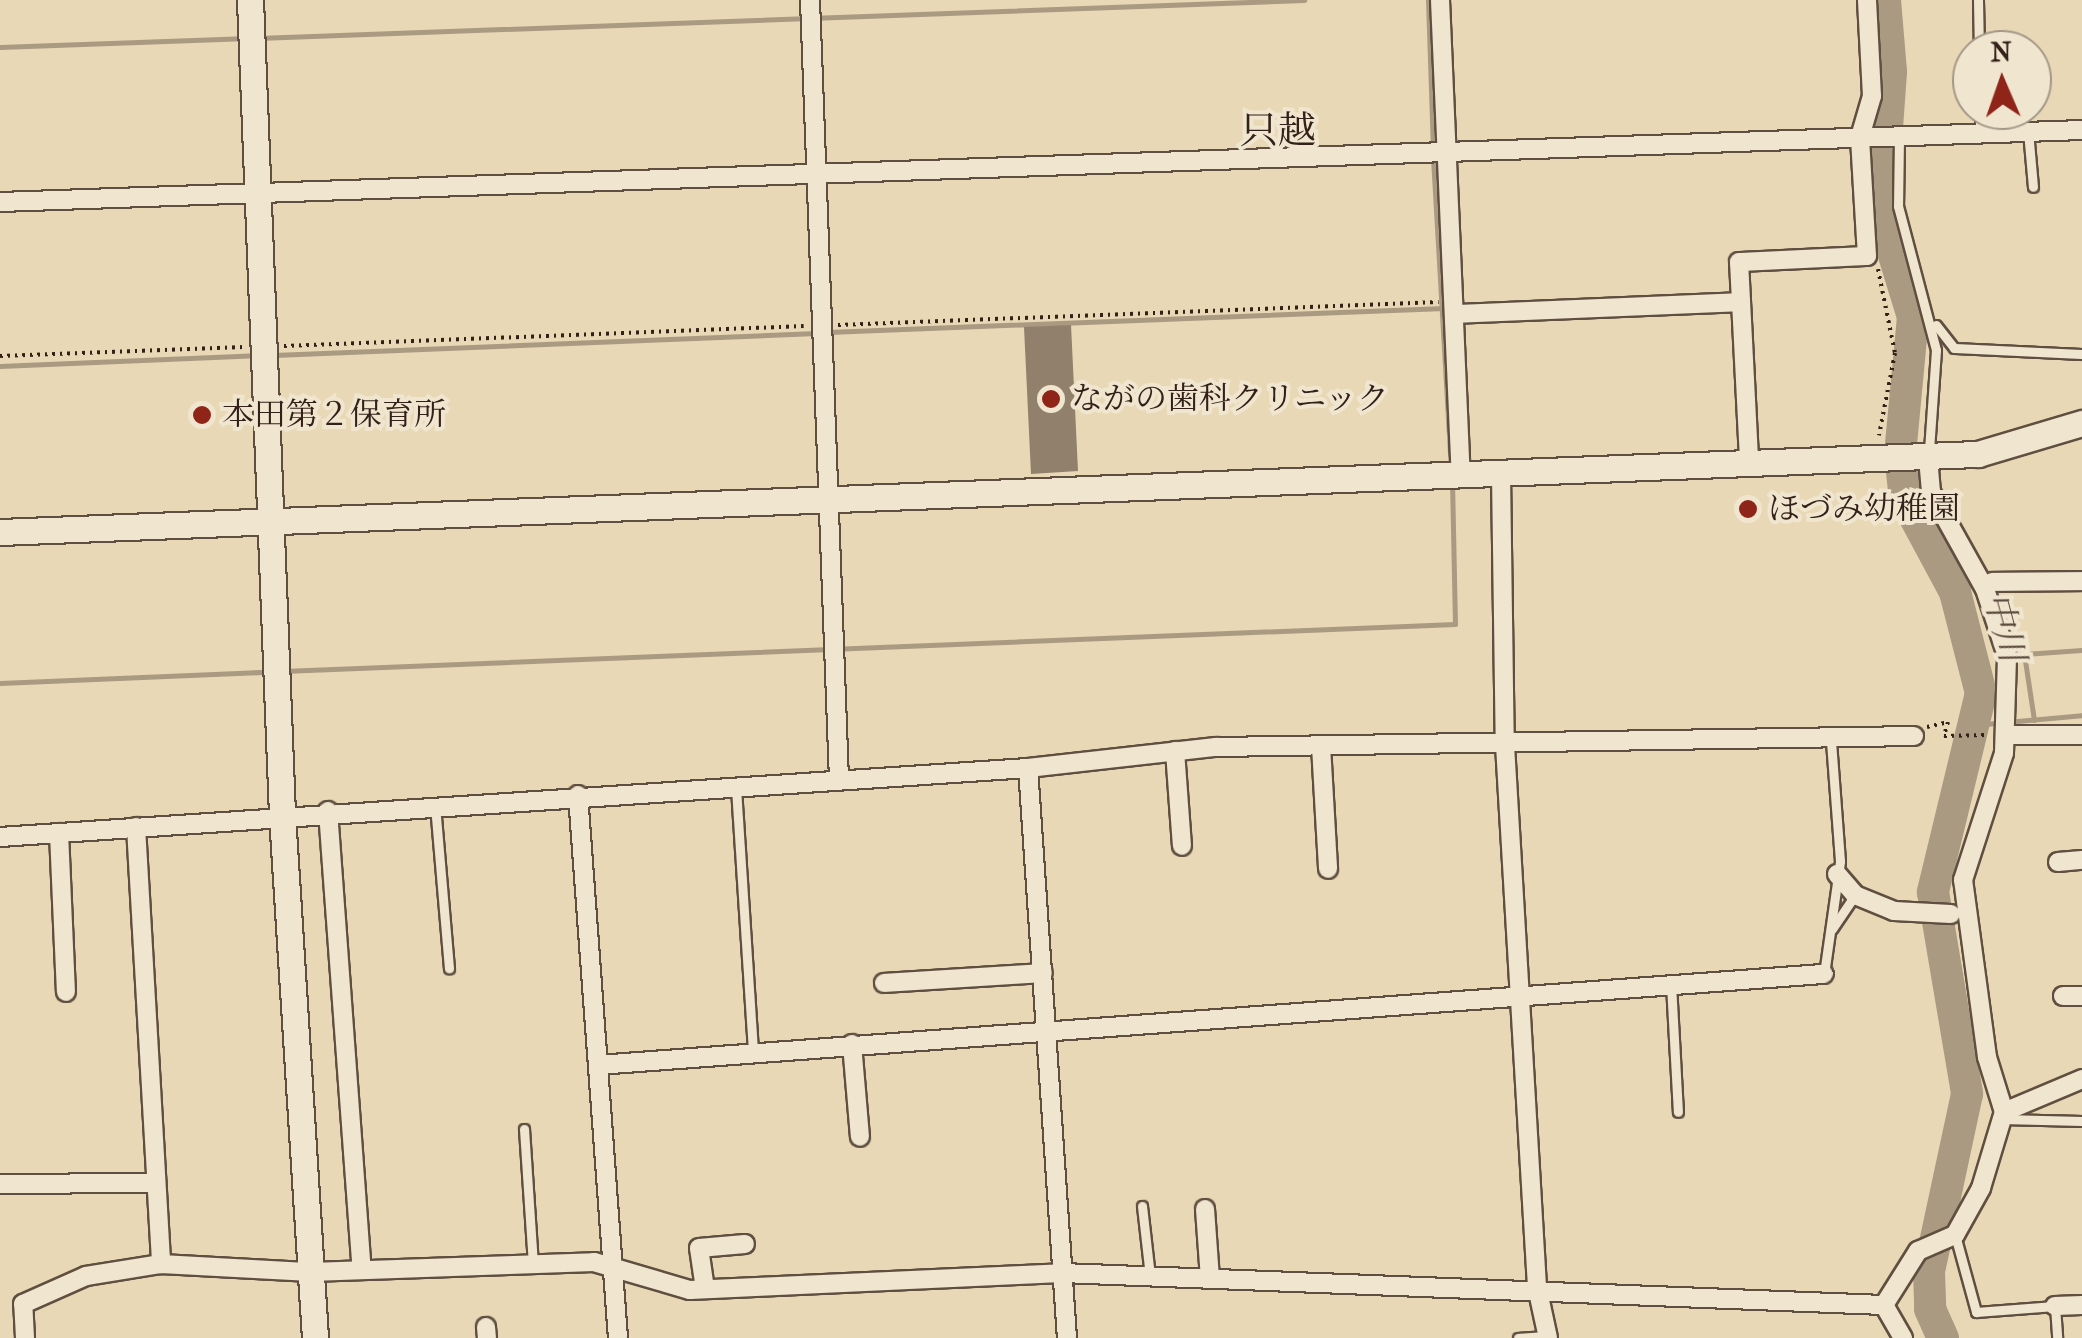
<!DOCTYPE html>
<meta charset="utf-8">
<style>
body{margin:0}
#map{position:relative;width:2082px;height:1338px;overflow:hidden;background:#e8d8b6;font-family:"IM FELL French Canon","Noto Serif JP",serif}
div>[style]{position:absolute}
.stream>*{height:5px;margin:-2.5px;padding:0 2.5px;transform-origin:2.5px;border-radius:2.5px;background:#aa9a81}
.river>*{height:32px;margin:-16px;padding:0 16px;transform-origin:16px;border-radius:16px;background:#aa9a81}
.building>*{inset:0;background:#91806b}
.path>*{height:4px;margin-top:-2px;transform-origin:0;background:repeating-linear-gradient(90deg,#332119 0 2.5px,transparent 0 7.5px)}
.roads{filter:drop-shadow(2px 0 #604f40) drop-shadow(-2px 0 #604f40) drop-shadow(0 2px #604f40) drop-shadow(0 -2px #604f40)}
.lane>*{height:9px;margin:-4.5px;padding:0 4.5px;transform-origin:4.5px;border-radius:4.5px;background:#f0e6d0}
.street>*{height:18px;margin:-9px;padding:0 9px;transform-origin:9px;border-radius:9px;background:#f0e6d0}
.secondary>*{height:25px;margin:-12.5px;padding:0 12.5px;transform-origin:12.5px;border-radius:12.5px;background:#f0e6d0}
.dots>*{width:28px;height:28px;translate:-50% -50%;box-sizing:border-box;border:5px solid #f0e6d0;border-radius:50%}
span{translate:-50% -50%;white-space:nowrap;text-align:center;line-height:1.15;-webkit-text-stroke:8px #f0e6d0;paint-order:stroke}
.poi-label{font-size:32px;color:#332119}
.left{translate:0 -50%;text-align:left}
.water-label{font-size:35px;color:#5d4b3d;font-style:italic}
.quarter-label{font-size:38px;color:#332119}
.north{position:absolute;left:1952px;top:30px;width:100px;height:100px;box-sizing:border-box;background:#f0e6d0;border:2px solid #a49787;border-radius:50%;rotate:358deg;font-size:28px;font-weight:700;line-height:40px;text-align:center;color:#332119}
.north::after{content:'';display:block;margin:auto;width:35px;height:45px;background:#8f2418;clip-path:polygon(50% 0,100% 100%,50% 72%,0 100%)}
</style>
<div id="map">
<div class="stream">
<div style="left:1428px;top:0;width:147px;rotate:88.1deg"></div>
<div style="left:258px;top:38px;width:1047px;rotate:-2.08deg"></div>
<div style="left:0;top:47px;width:242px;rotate:-2.1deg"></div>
<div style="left:1433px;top:158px;width:309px;rotate:86.7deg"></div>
<div style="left:828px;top:332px;width:617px;rotate:-2.23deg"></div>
<div style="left:274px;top:355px;width:543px;rotate:-2.32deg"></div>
<div style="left:0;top:366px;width:258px;rotate:-2.4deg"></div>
<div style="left:283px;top:671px;width:1173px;rotate:-2.3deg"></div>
<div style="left:1455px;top:624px;width:142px;rotate:-91.2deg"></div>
<div style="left:0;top:683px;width:267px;rotate:-2.4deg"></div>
<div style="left:2034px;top:720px;width:67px;rotate:-98.6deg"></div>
<div style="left:2024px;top:654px;width:58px;rotate:-3.9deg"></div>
<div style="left:1975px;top:725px;width:107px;rotate:-5.3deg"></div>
</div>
<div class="river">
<div style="left:1885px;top:0;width:72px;rotate:85.2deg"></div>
<div style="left:1891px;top:72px;width:141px;rotate:94.1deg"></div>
<div style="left:1881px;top:213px;width:109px;rotate:72.9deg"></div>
<div style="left:1913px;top:317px;width:138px;rotate:95.4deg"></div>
<div style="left:1900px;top:454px;width:45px;rotate:83.7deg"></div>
<div style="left:1905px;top:499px;width:106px;rotate:61.7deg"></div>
<div style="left:1955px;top:592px;width:104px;rotate:75.6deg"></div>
<div style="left:1981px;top:693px;width:205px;rotate:103.6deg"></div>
<div style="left:1933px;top:892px;width:205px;rotate:80.4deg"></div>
<div style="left:1967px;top:1094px;width:182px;rotate:102.1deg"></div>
<div style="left:1929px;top:1272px;width:37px;rotate:88deg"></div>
<div style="left:1930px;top:1309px;width:32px;rotate:66deg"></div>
</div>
<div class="building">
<div style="clip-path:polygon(1071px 325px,1078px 471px,1031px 474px,1024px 327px)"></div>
</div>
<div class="path">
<div style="left:1878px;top:269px;width:86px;rotate:78.6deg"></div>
<div style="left:1895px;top:353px;width:84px;rotate:101deg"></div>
<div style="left:838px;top:325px;width:601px;rotate:-2.19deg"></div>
<div style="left:284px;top:346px;width:520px;rotate:-2.2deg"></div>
<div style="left:0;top:356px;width:244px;rotate:-2.1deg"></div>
<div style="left:1927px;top:727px;width:22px;rotate:-13deg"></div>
<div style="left:1948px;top:722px;width:15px;rotate:106deg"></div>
<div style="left:1944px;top:736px;width:43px;rotate:-1.3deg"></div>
</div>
<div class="roads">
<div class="lane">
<div style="left:1978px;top:0;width:50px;rotate:88.9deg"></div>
<div style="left:1980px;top:110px;width:22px;rotate:90deg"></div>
<div style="left:2028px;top:131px;width:56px;rotate:84.9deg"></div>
<div style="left:1899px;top:137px;width:69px;rotate:90.8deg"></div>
<div style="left:1898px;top:206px;width:149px;rotate:75.2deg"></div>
<div style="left:1936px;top:350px;width:101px;rotate:94deg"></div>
<div style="left:1936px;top:325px;width:29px;rotate:52deg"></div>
<div style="left:1954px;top:348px;width:128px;rotate:2.7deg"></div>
<div style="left:736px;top:788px;width:265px;rotate:86.3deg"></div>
<div style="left:435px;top:805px;width:164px;rotate:85.1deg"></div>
<div style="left:1832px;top:929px;width:41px;rotate:-55.9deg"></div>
<div style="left:1824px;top:974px;width:114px;rotate:-81.9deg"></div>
<div style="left:1840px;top:861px;width:119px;rotate:-94.3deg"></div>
<div style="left:1671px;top:984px;width:128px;rotate:86.9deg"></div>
<div style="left:2002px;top:1119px;width:80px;rotate:1.4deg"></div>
<div style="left:524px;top:1129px;width:134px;rotate:86.2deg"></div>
<div style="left:1142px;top:1206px;width:70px;rotate:83.5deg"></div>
<div style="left:1955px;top:1235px;width:80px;rotate:74.7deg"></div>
<div style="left:1976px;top:1312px;width:79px;rotate:-4.3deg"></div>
<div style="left:2055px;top:1306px;width:32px;rotate:86deg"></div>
<div style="left:1518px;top:1338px;width:30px;rotate:-4deg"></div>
</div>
<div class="street">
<div style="left:810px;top:0;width:780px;rotate:87.87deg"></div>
<div style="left:1440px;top:0;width:473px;rotate:87.5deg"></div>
<div style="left:0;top:202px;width:2083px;rotate:-1.98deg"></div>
<div style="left:1455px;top:314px;width:286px;rotate:-2.4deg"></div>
<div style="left:1749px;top:459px;width:197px;rotate:-92.9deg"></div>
<div style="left:1739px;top:262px;width:128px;rotate:-2.7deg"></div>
<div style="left:1867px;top:256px;width:119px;rotate:-93.4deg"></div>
<div style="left:1860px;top:137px;width:43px;rotate:-73.7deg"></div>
<div style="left:1872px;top:96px;width:96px;rotate:-93deg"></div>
<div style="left:1501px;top:474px;width:271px;rotate:89.2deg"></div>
<div style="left:1505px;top:745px;width:543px;rotate:86.62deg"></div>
<div style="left:1537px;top:1287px;width:52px;rotate:77.8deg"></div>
<div style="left:1992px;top:582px;width:90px;rotate:-0.6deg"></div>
<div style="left:2007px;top:735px;width:75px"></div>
<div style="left:1321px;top:746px;width:123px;rotate:86.7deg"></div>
<div style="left:1175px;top:751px;width:95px;rotate:85.8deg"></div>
<div style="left:1028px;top:768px;width:571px;rotate:86.09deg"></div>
<div style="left:578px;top:795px;width:544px;rotate:85.79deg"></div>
<div style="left:328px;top:811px;width:459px;rotate:85.8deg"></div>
<div style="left:136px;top:827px;width:438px;rotate:86.7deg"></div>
<div style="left:161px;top:1264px;width:150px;rotate:3.1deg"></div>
<div style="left:311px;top:1272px;width:283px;rotate:-2deg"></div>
<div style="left:594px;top:1262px;width:100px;rotate:16.3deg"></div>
<div style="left:690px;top:1290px;width:372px;rotate:-2.6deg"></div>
<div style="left:1062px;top:1273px;width:823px;rotate:2.23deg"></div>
<div style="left:59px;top:833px;width:159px;rotate:87.5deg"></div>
<div style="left:0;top:837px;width:1030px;rotate:-3.84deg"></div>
<div style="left:1028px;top:768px;width:189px;rotate:-6.4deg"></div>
<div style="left:1216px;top:747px;width:698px;rotate:-0.9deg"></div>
<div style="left:2058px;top:862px;width:24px;rotate:-5deg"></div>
<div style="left:1837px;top:874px;width:28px;rotate:49deg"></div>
<div style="left:1855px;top:895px;width:42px;rotate:22.3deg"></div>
<div style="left:1894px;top:911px;width:57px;rotate:3deg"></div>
<div style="left:884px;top:983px;width:159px;rotate:-3.6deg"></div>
<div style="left:2063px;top:996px;width:19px"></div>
<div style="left:852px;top:1044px;width:93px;rotate:85.1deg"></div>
<div style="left:598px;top:1065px;width:1229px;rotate:-4.25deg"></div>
<div style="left:2004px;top:1112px;width:85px;rotate:-22.9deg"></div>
<div style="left:0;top:1184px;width:152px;rotate:-0.4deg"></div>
<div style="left:1205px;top:1209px;width:69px;rotate:85.9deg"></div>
<div style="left:705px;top:1289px;width:41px;rotate:-98.3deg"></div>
<div style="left:699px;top:1248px;width:46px;rotate:-5deg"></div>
<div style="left:1884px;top:1305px;width:64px;rotate:-57.8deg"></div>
<div style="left:1918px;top:1251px;width:40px;rotate:-23.4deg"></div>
<div style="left:1955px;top:1235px;width:54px;rotate:-61deg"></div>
<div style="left:1981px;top:1188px;width:79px;rotate:-73.2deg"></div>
<div style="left:2004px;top:1112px;width:58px;rotate:-107.2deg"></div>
<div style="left:1987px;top:1057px;width:179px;rotate:-97.7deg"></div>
<div style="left:1963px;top:880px;width:133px;rotate:-72.1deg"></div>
<div style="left:2004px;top:753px;width:97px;rotate:-88.2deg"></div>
<div style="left:2007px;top:656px;width:71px;rotate:-108.2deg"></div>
<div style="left:1985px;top:589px;width:111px;rotate:-119.1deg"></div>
<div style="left:1931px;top:492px;width:38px;rotate:-95deg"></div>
<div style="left:1884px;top:1305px;width:38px;rotate:60deg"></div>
<div style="left:2055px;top:1306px;width:27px;rotate:-2deg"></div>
<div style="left:486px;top:1327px;width:11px;rotate:85deg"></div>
<div style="left:25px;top:1338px;width:34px;rotate:-93deg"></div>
<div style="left:23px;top:1304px;width:69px;rotate:-24deg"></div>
<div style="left:86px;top:1276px;width:76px;rotate:-9.1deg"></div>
</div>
<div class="secondary">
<div style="left:250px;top:0;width:816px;rotate:87.75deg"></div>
<div style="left:282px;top:815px;width:524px;rotate:86.39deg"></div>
<div style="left:0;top:532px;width:1980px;rotate:-2.26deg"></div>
<div style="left:1978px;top:454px;width:109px;rotate:-16.6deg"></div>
</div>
</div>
<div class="dots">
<div style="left:1051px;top:399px;background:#8f2418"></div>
<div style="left:202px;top:415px;background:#8f2418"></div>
<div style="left:1748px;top:509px;background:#8f2418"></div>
</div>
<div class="poi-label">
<span class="left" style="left:1071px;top:399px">ながの歯科クリニック</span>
<span class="left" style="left:222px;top:415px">本田第２保育所</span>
<span class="left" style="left:1768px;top:509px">ほづみ幼稚園</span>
</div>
<div class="water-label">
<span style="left:2004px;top:627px;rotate:75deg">中川</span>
</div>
<div class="quarter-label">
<span style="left:1278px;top:131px">只越</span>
</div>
<div class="north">N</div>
</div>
